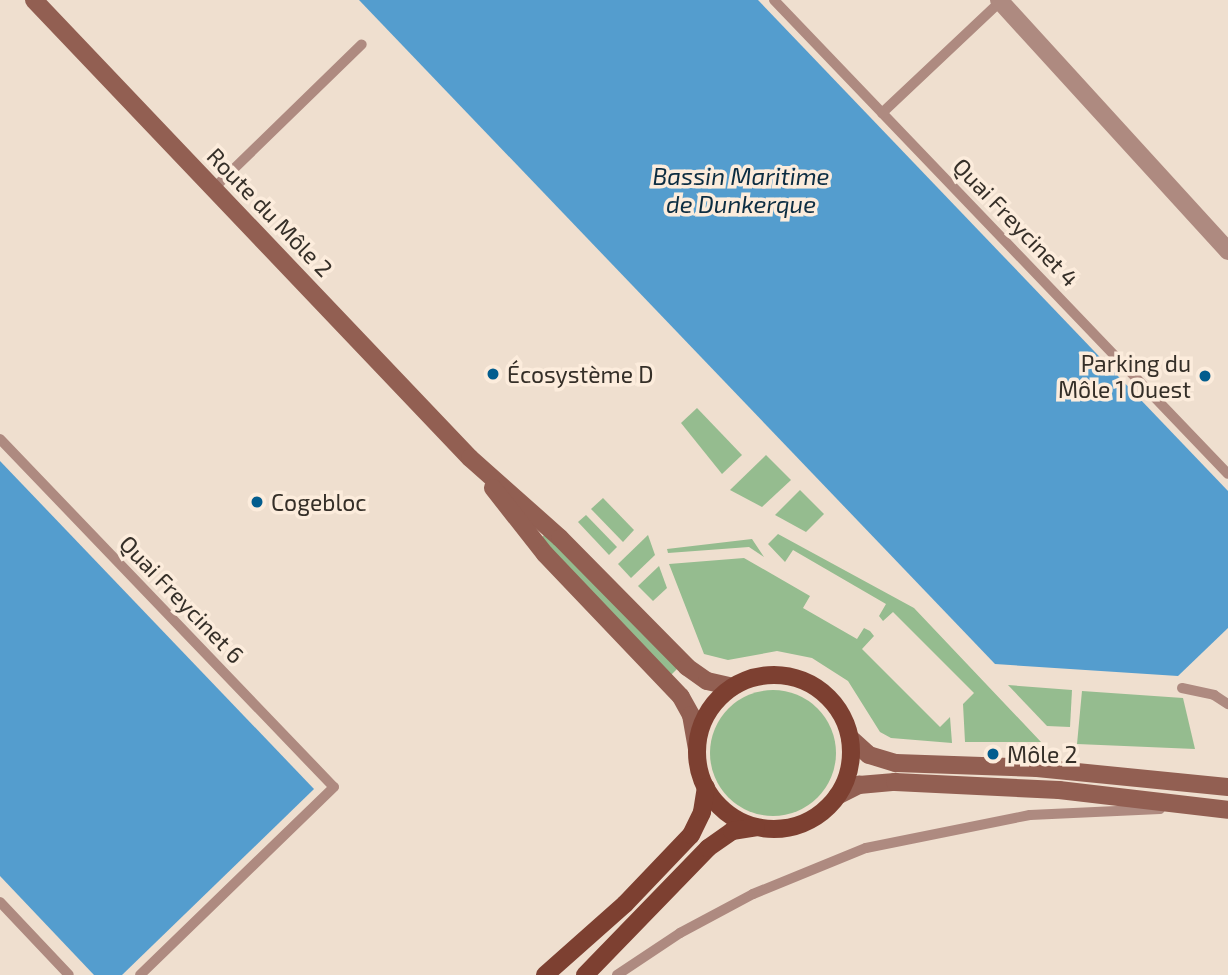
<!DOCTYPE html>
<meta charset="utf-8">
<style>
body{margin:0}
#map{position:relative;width:1228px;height:975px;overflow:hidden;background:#efdfcf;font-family:"Exo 2",sans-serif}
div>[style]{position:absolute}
.green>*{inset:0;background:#95bc8f}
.round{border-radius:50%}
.water>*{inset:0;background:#549dce}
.lane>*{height:10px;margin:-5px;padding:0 5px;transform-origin:5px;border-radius:5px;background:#ae8a80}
.street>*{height:18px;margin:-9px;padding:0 9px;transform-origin:9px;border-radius:9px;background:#ae8a80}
.secondary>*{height:18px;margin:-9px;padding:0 9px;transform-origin:9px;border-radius:9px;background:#925f52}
.primary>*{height:18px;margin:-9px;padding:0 9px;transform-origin:9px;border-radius:9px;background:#7d4031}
.primary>.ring{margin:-9px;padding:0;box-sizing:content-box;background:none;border:18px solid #7d4031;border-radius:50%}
.dots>*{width:19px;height:19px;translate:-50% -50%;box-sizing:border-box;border:4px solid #fcecdc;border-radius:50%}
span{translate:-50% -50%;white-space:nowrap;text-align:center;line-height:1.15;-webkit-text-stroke:7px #fcecdc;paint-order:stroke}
.street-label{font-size:23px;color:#352f28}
.poi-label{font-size:23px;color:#352f28}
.right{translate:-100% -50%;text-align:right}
.left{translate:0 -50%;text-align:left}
.water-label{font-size:24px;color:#0c2d42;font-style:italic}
</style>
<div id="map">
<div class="green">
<div style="clip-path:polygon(697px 408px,742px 455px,722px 474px,681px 423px)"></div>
<div style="clip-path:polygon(766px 455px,791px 480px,762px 507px,730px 490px)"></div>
<div style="clip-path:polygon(800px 490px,824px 514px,806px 532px,775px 515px)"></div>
<div style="clip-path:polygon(603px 498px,634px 530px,623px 542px,591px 509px)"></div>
<div style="clip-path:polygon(586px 515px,617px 547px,609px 555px,578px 522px)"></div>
<div style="clip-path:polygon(545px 534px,678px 668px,671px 675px,540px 539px)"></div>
<div style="clip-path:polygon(778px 534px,914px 608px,1041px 742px,965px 742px,963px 704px,974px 693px,893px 612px,883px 621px,879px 616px,886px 604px,793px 550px,785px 562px,768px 544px)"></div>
<div style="clip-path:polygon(648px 535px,655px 555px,631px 578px,618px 564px)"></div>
<div style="clip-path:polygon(752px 539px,764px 557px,749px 547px,668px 553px,667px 549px)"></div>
<div style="clip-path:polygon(744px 558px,810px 596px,803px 608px,857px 639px,864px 628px,870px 631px,874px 636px,862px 649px,940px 727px,950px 717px,952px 743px,891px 738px,880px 732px,848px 681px,812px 658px,777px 651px,728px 660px,704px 654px,669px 564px)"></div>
<div style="clip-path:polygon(659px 566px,667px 588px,653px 601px,638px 586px)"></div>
<div style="clip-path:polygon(1008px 685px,1072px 690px,1070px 727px,1047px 726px)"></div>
<div class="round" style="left:710px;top:690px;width:126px;height:126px"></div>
<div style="clip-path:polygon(1082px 691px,1183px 698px,1195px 749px,1077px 744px)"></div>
</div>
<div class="water">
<div style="clip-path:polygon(359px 0,758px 0,1228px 491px,1228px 628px,1178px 676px,995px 664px)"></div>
<div style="clip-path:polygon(0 461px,314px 789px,122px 975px,94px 975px,0 876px)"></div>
</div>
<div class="lane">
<div style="left:774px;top:0;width:656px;rotate:46.23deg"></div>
<div style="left:882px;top:113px;width:165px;rotate:-43.3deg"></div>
<div style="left:214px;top:188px;width:206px;rotate:-44.2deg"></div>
<div style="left:0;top:439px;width:482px;rotate:46.2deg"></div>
<div style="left:334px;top:787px;width:270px;rotate:135.9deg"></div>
<div style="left:1182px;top:688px;width:33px;rotate:12deg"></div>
<div style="left:1214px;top:695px;width:17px;rotate:33deg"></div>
<div style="left:0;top:902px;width:100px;rotate:46.6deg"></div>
<div style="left:617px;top:975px;width:76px;rotate:-33.7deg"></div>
<div style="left:680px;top:933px;width:83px;rotate:-28.1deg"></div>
<div style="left:753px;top:894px;width:122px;rotate:-22.2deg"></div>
<div style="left:866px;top:848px;width:167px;rotate:-11.4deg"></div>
<div style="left:1030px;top:815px;width:130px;rotate:-2.6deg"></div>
</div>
<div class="street">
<div style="left:999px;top:0;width:340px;rotate:47.6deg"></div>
</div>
<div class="secondary">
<div style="left:34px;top:0;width:632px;rotate:46.41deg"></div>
<div style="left:470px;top:458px;width:120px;rotate:41.6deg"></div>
<div style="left:560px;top:538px;width:181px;rotate:45.4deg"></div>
<div style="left:687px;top:667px;width:24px;rotate:35deg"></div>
<div style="left:707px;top:681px;width:26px;rotate:13deg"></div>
<div style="left:493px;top:488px;width:84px;rotate:51.8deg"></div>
<div style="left:545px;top:554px;width:197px;rotate:46.4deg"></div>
<div style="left:681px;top:697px;width:21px;rotate:61deg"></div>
<div style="left:691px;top:715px;width:34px;rotate:80deg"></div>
<div style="left:850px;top:738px;width:25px;rotate:42deg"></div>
<div style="left:869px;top:755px;width:28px;rotate:17deg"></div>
<div style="left:896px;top:763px;width:141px;rotate:2deg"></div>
<div style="left:1037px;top:768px;width:192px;rotate:5.7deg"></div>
<div style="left:837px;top:796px;width:25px;rotate:-27deg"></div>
<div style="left:859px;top:785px;width:36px;rotate:-5deg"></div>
<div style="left:895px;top:782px;width:164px;rotate:2.8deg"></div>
<div style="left:1059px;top:790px;width:170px;rotate:6.7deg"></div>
</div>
<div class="primary">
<div class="ring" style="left:697px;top:675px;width:136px;height:136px"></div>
<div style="left:545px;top:975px;width:107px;rotate:-41.6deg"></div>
<div style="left:625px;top:904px;width:95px;rotate:-46.3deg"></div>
<div style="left:691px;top:835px;width:25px;rotate:-64deg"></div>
<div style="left:702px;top:812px;width:25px;rotate:-81deg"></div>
<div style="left:585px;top:975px;width:177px;rotate:-45.9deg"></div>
<div style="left:708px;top:848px;width:29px;rotate:-35deg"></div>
<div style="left:732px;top:831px;width:24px;rotate:-9deg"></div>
</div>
<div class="dots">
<div style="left:493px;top:374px;background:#035d8e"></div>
<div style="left:1205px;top:376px;background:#035d8e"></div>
<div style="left:257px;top:502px;background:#035d8e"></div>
<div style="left:993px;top:754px;background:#035d8e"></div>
</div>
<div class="street-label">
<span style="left:270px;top:212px;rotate:46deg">Route du Môle 2</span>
<span style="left:1016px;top:222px;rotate:46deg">Quai Freycinet 4</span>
<span style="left:182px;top:599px;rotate:46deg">Quai Freycinet 6</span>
</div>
<div class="poi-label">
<span class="right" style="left:1191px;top:376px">Parking du<br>Môle 1 Ouest</span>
<span class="left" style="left:507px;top:374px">Écosystème D</span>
<span class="left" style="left:271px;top:502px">Cogebloc</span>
<span class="left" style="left:1007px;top:754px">Môle 2</span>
</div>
<div class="water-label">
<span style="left:741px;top:190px">Bassin Maritime<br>de Dunkerque</span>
</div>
</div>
